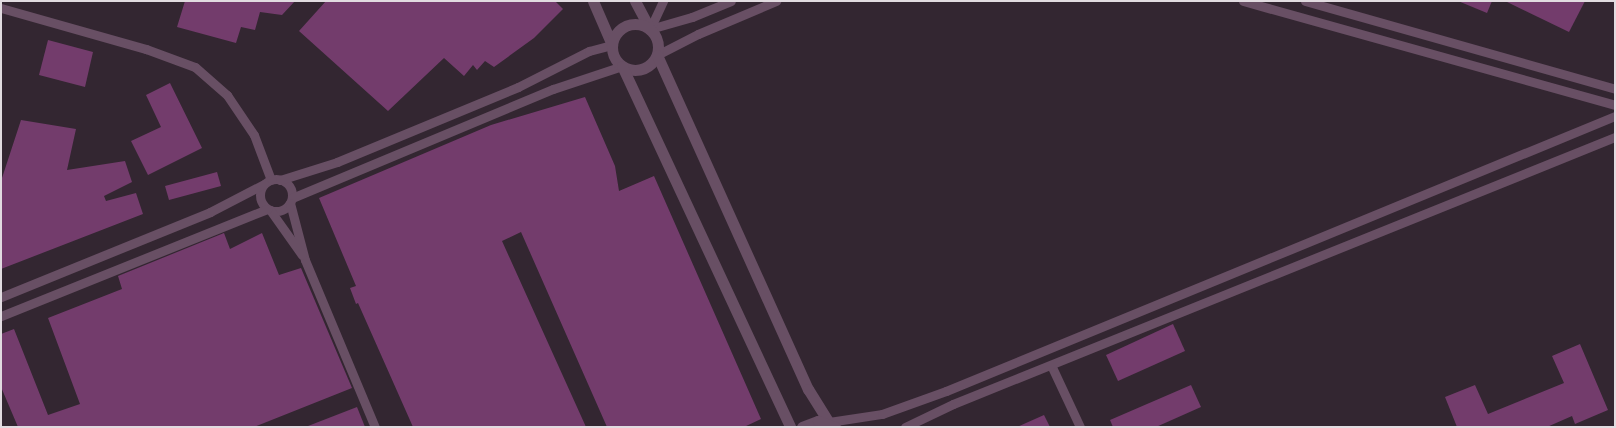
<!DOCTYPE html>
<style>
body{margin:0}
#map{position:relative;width:1616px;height:428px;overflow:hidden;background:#271e25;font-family:"Libre Baskerville",serif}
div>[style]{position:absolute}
.built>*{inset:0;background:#332631}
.building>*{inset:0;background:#733c6c}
.minor>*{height:9px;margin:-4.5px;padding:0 4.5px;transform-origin:4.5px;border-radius:4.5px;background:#684f64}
.minor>.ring{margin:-4.5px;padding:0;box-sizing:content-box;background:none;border:9px solid #684f64;border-radius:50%}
.tertiary>*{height:11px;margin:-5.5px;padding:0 5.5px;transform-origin:5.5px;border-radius:5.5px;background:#684f64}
.tertiary>.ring{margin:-5.5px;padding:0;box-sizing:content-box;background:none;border:11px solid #684f64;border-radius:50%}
span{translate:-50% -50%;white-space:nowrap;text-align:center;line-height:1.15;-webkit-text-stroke:4px #0d090d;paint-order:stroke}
.frame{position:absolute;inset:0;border:2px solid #e1dbe0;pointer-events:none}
</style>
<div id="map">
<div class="built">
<div style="clip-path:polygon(1px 1px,1615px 1px,1615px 427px,1px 427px)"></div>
</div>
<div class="building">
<div style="clip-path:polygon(185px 1px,295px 1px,282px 15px,260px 12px,255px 30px,241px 27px,236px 43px,177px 27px)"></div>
<div style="clip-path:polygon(326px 1px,555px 1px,563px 9px,534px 38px,494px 67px,485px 61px,477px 70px,473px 65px,464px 76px,444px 58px,388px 111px,299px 31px)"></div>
<div style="clip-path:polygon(1458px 1px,1492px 1px,1487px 13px)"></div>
<div style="clip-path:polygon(1505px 1px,1585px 1px,1569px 32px)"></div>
<div style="clip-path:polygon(48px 40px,93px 52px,85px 87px,39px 75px)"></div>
<div style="clip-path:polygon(170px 83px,202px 148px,148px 175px,131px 141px,161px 127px,146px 95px)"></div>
<div style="clip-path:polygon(585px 97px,615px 166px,619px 191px,654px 176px,761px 419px,744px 427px,607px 427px,521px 232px,502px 241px,586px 427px,413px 427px,358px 303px,356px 304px,350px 288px,356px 286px,319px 198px,491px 125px)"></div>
<div style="clip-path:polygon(21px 120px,76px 129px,67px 170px,125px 161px,132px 182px,104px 196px,106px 201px,136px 193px,143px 214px,1px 269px,1px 181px)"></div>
<div style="clip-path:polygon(217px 172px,221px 186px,169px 200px,165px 186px)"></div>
<div style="clip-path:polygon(224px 233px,230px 249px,262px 233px,279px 275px,301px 268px,352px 388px,254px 427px,18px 427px,1px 387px,1px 334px,14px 329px,48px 415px,80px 404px,48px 318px,122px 289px,118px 276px)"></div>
<div style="clip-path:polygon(1173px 324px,1185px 351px,1118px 381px,1106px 355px)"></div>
<div style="clip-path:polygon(1580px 344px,1608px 410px,1575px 424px,1572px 416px,1547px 427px,1457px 427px,1445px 397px,1475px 385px,1488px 414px,1564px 383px,1552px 356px)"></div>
<div style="clip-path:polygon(1191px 385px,1201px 407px,1156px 427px,1113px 427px,1110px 420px)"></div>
<div style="clip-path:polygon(357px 407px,365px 427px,308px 427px,308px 426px)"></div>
<div style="clip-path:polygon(1044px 415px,1050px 427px,1017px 427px)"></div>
</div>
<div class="minor">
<div style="left:1243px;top:1px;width:386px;rotate:15.6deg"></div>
<div style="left:1305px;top:1px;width:322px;rotate:15.8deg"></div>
<div style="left:1px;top:8px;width:151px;rotate:15.8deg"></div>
<div style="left:146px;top:49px;width:52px;rotate:20.2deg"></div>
<div style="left:195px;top:67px;width:43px;rotate:41.2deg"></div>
<div style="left:227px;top:95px;width:48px;rotate:56deg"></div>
<div style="left:254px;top:135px;width:48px;rotate:69.3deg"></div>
<div style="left:650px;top:29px;width:44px;rotate:-15.9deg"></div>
<div style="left:692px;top:17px;width:42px;rotate:-22.3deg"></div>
<div style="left:650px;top:29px;width:31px;rotate:-65deg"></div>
<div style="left:657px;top:55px;width:46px;rotate:-27.1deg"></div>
<div style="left:698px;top:34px;width:85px;rotate:-22.9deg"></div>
<div class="ring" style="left:260px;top:179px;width:23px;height:23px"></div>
<div style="left:280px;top:180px;width:60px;rotate:-17.5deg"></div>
<div style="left:337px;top:162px;width:196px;rotate:-22.5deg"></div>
<div style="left:518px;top:87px;width:80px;rotate:-26.9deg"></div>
<div style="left:589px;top:51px;width:24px;rotate:-15deg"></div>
<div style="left:292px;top:198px;width:283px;rotate:-22.7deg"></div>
<div style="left:553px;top:89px;width:73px;rotate:-18.4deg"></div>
<div style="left:290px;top:203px;width:59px;rotate:75.3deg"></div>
<div style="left:305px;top:260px;width:181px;rotate:67.3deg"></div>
<div style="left:270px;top:210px;width:55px;rotate:54.6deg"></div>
<div style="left:1px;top:297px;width:226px;rotate:-22.1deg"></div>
<div style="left:210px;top:212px;width:61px;rotate:-27.4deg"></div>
<div style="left:1px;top:316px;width:287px;rotate:-21.9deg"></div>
<div style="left:1051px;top:365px;width:68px;rotate:64.9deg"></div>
<div style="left:829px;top:422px;width:54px;rotate:-8.6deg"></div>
<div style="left:882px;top:414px;width:68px;rotate:-19.8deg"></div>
<div style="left:946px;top:391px;width:723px;rotate:-22.35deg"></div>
<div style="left:905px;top:427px;width:53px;rotate:-25.6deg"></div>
<div style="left:953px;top:404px;width:714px;rotate:-21.97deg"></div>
</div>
<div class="tertiary">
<div style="left:593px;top:1px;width:48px;rotate:66.6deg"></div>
<div style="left:635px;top:1px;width:32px;rotate:62deg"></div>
<div class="ring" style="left:612px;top:24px;width:35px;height:35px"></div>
<div style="left:657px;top:55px;width:367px;rotate:65.7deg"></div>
<div style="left:808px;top:389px;width:39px;rotate:58deg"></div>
<div style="left:622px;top:66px;width:398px;rotate:65deg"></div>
<div style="left:802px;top:427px;width:17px;rotate:-21deg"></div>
<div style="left:818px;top:421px;width:18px;rotate:19deg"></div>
</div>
<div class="frame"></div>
</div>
